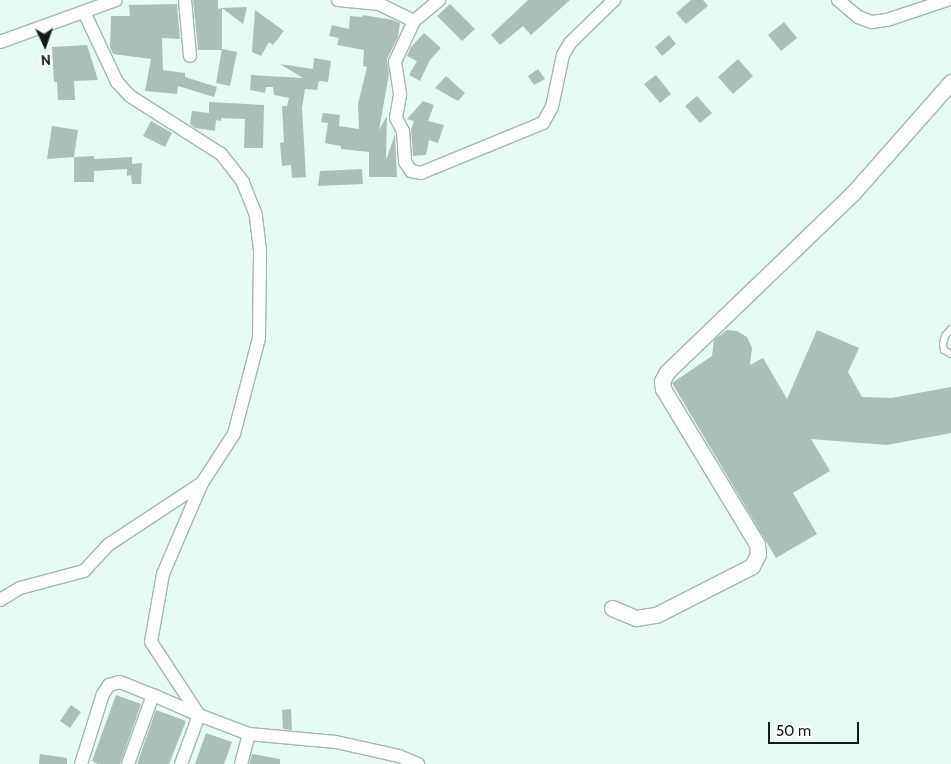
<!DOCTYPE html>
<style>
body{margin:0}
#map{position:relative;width:951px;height:764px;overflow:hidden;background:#e7fbf5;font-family:Cabin,sans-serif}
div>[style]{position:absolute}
.building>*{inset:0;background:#abbeb8}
.roads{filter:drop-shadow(1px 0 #a3b6b0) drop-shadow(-1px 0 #a3b6b0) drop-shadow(0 1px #a3b6b0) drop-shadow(0 -1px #a3b6b0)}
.service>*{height:6px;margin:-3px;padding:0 3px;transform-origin:3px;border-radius:3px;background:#fff}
.minor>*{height:12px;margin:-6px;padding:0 6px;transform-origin:6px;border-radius:6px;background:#fff}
.tertiary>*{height:15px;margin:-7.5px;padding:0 7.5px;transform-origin:7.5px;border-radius:7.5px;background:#fff}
span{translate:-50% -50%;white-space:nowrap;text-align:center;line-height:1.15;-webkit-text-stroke:5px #fff;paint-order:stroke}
.north{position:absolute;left:20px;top:20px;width:50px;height:50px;-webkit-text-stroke:4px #fff;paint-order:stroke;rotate:177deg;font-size:14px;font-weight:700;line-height:20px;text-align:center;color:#131a18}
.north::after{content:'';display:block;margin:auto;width:18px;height:22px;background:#131a18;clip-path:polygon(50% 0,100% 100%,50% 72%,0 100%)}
.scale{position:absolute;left:768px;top:722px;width:91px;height:22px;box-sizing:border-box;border:2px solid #131a18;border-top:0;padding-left:6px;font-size:15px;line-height:18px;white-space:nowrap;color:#131a18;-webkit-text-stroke:4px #fff;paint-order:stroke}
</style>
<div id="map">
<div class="building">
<div style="clip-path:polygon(193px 0,218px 0,218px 9px,222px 8px,222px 50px,198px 50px)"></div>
<div style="clip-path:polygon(528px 0,570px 0,531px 35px,523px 26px,500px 45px,491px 35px)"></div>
<div style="clip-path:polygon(691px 0,703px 0,708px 6px,686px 24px,676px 13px)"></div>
<div style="clip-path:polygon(177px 4px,180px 39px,162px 38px,163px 70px,185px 73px,185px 77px,217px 87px,214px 97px,178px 86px,177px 94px,145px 91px,151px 59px,113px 54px,110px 47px,111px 16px,130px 16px,129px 5px)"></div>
<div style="clip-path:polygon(450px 4px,475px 29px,462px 41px,437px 16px)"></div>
<div style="clip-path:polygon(247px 7px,243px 24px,222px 8px)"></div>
<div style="clip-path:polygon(255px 10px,284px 31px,273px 45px,269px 42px,261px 56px,252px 52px)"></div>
<div style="clip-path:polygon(363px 15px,393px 20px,400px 23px,398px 37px,387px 59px,389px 74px,379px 130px,387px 116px,386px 160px,395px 134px,397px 177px,369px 177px,369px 152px,341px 149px,341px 146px,325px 143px,328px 123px,321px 122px,323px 113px,340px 115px,339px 126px,359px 129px,358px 104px,367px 67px,363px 66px,364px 50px,337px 45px,339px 38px,329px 36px,332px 25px,349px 29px,350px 16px,362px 17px)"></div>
<div style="clip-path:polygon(784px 22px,797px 38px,781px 51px,768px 35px)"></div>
<div style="clip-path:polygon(424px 33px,441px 48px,430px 60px,420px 81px,409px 75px,417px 61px,407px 56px,411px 47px)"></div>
<div style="clip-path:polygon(669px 35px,676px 44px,662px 56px,655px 47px)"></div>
<div style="clip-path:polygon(87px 45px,98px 80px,74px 81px,75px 100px,58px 100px,57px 82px,54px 82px,52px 47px)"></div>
<div style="clip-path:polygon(222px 49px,237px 52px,230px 86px,216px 83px)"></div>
<div style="clip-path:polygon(314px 58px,331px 61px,328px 82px,319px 81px,317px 90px,305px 89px,302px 108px,306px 177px,292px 178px,291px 165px,282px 166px,280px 143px,284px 142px,282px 106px,287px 106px,289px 98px,274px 95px,273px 87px,266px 87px,265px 93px,250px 90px,251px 75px,303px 78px,280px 64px,313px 69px)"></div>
<div style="clip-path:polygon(738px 59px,753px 76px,733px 94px,718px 77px)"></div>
<div style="clip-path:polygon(538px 69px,545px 79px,534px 85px,528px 76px)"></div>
<div style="clip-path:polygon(656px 75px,671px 94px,660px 103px,644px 84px)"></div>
<div style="clip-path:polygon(446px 76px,465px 93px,458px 101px,435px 88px)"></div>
<div style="clip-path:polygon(697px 96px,712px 113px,700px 123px,685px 106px)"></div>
<div style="clip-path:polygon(423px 101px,434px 105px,428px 121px,444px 125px,438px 143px,429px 140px,426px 155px,413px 156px,411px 130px,414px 121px,407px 119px)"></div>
<div style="clip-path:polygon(209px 102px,264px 105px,263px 148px,244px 148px,245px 119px,221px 118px,221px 121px,216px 120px,215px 131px,195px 128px,190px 124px,192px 111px,209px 113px)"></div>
<div style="clip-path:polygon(151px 121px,172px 133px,165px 147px,143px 136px)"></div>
<div style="clip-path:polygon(52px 126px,78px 130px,74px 157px,47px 159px)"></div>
<div style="clip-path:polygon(94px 156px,94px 159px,132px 157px,132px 164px,142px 163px,141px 184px,132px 184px,131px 175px,127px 176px,127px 169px,94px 171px,94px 182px,74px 182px,74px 157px)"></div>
<div style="clip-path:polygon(362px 169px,363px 184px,318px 186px,320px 171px)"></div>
<div style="clip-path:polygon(727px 330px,737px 331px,747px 337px,752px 348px,750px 365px,763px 358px,787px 399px,817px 330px,859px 348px,848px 372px,862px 397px,891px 398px,951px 387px,951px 433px,887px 445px,811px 439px,830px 471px,793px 493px,817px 534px,776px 558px,672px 383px,712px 356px,714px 340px)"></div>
<div style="clip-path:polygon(116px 695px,141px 704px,120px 764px,98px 764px,92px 761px)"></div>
<div style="clip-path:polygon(71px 705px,81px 712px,70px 728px,60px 721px)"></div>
<div style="clip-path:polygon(291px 709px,292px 730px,283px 729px,282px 710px)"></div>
<div style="clip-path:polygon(156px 710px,186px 721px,169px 764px,137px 764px)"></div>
<div style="clip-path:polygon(206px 733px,232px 742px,224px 764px,195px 764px)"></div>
<div style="clip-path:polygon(40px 754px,67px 758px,67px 764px,39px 764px)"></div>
<div style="clip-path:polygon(252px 754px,280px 759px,280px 764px,249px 764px)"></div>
</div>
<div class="roads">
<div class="service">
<div style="left:951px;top:329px;width:9px;rotate:131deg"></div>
<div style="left:945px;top:336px;width:8px;rotate:104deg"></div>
<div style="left:943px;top:344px;width:6px;rotate:81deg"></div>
<div style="left:944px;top:350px;width:8px;rotate:30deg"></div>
</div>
<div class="minor">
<div style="left:185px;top:0;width:56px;rotate:84.9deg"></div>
<div style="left:338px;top:0;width:41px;rotate:5.6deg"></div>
<div style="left:379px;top:4px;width:39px;rotate:26deg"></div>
<div style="left:414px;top:21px;width:33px;rotate:-40deg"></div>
<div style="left:838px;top:0;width:26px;rotate:40deg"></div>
<div style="left:858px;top:17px;width:15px;rotate:20deg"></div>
<div style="left:872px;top:22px;width:15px;rotate:-8deg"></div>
<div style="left:887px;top:20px;width:63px;rotate:-18.4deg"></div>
<div style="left:414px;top:21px;width:45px;rotate:114.9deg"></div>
<div style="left:395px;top:62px;width:33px;rotate:81deg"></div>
<div style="left:400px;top:95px;width:23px;rotate:100deg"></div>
<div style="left:396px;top:118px;width:15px;rotate:62deg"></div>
<div style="left:403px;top:131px;width:31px;rotate:86deg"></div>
<div style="left:405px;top:162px;width:11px;rotate:56deg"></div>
<div style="left:411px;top:171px;width:10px;rotate:11deg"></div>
<div style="left:421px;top:173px;width:132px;rotate:-22.3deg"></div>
<div style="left:543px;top:123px;width:18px;rotate:-61deg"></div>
<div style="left:552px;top:107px;width:53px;rotate:-78.1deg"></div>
<div style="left:563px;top:55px;width:14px;rotate:-60deg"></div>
<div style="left:570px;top:43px;width:62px;rotate:-44.3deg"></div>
<div style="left:0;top:42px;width:123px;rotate:-19.9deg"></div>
<div style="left:0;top:600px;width:23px;rotate:-31deg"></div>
<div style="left:20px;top:588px;width:66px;rotate:-14.9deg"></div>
<div style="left:84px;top:571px;width:35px;rotate:-47deg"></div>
<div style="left:108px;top:545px;width:113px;rotate:-33.4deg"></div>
<div style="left:202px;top:483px;width:59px;rotate:-56.9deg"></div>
<div style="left:234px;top:434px;width:99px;rotate:-75.4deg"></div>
<div style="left:259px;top:338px;width:88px;rotate:-89.3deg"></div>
<div style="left:260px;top:250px;width:35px;rotate:-97deg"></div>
<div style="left:256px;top:215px;width:35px;rotate:-112deg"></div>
<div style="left:243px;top:182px;width:36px;rotate:-128deg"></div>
<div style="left:221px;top:154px;width:108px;rotate:-147.5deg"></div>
<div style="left:130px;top:96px;width:19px;rotate:-133deg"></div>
<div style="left:117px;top:82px;width:77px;rotate:-115.2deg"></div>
<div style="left:199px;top:715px;width:87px;rotate:-123.3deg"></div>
<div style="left:151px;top:642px;width:69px;rotate:-80deg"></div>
<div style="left:163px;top:574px;width:99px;rotate:-66.8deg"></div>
<div style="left:249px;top:734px;width:87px;rotate:5.3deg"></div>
<div style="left:336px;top:742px;width:65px;rotate:12.5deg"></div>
<div style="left:399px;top:756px;width:21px;rotate:23deg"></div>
<div style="left:81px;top:764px;width:73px;rotate:-72.6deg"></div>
<div style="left:103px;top:694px;width:11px;rotate:-56deg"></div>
<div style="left:109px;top:685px;width:11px;rotate:-15deg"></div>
<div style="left:120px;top:682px;width:35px;rotate:22deg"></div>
<div style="left:128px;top:764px;width:73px;rotate:-70.1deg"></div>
<div style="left:153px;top:695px;width:50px;rotate:23.5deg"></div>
<div style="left:181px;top:764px;width:52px;rotate:-69.8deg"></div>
<div style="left:199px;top:715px;width:53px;rotate:20.8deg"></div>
<div style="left:249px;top:734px;width:31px;rotate:105deg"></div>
</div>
<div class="tertiary">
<div style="left:612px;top:608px;width:26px;rotate:23deg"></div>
<div style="left:636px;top:618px;width:20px;rotate:-9deg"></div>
<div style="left:656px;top:615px;width:108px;rotate:-27deg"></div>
<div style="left:752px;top:566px;width:13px;rotate:-63deg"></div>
<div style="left:758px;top:554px;width:10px;rotate:-96deg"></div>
<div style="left:757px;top:544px;width:181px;rotate:-121.2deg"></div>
<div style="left:663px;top:389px;width:8px;rotate:-97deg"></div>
<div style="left:662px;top:381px;width:10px;rotate:-61deg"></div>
<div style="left:667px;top:372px;width:258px;rotate:-43.9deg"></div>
<div style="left:853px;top:193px;width:148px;rotate:-48.6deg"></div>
</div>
</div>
<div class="north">N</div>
<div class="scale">50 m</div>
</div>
